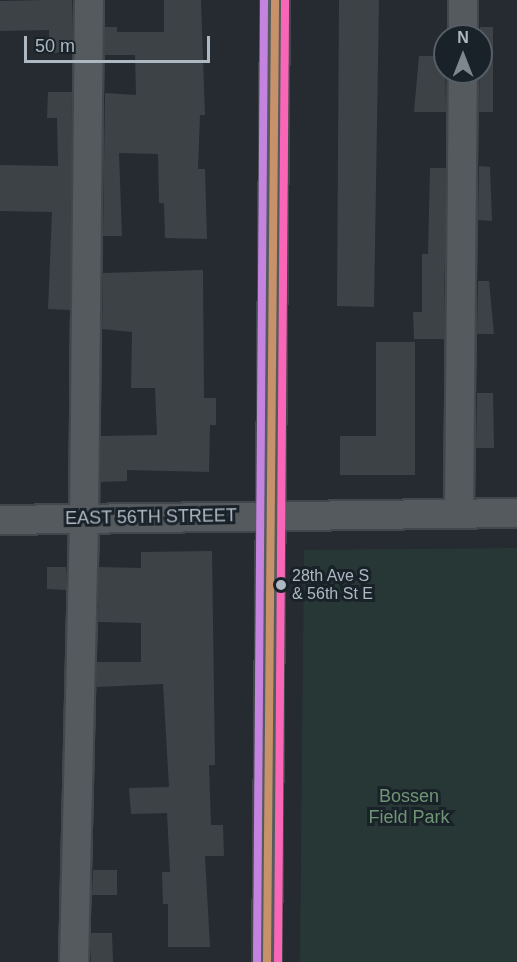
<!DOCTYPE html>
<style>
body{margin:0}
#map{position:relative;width:517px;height:962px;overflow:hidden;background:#252b30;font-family:Arial,sans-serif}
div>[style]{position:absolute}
.green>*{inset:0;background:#263736}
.building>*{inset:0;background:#3d4247}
.roads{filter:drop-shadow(2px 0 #43474b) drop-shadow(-2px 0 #43474b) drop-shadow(0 2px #43474b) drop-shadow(0 -2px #43474b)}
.minor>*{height:28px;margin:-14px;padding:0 14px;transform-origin:14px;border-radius:14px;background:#555a5e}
.bus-1>*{height:8px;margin:-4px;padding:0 4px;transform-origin:4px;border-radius:4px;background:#c7916a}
.bus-2>*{height:8px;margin:-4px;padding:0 4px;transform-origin:4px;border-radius:4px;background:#fa66b7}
.bus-3>*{height:8px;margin:-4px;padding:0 4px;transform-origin:4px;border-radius:4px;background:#c483df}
.dots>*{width:16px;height:16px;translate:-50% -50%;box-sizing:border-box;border:3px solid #1a2229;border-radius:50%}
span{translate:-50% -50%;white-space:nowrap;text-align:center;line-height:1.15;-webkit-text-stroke:6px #1a2229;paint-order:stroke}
.bus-label{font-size:16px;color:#aeb8c2}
.left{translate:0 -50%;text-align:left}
.street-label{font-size:18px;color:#aeb8c2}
.park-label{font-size:18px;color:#709575}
.north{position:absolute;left:433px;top:24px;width:60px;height:60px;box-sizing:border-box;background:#1a2229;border:2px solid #555e66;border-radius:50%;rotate:0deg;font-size:16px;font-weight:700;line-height:24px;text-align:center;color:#aeb8c2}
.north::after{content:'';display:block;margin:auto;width:21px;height:27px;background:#7e878f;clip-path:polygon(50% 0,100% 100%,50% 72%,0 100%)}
.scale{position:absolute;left:24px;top:36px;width:186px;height:27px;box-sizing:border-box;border:3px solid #aeb8c2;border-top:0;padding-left:8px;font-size:18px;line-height:21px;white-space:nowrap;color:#aeb8c2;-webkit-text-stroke:4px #1a2229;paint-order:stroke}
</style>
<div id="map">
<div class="green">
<div style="clip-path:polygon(517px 548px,517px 962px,300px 962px,304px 550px)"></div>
</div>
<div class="building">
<div style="clip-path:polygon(44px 0,72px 0,72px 52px,49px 53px,49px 30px,0 31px,0 1px)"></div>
<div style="clip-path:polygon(164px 0,201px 0,205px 115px,200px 115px,198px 169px,205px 169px,207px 239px,165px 238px,164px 203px,159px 203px,158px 154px,119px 153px,122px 236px,103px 236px,105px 93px,136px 95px,135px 55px,105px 55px,105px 27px,117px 27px,117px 32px,164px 32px)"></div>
<div style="clip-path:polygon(339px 0,379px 0,374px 307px,337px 306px)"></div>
<div style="clip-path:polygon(480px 27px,493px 27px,493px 112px,479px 112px)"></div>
<div style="clip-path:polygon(419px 56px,445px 56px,446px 112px,414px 112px)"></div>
<div style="clip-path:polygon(48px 92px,72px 92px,70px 310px,48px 309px,52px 212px,0 211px,0 165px,58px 166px,57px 118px,47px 118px)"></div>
<div style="clip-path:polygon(479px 166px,490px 167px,492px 221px,478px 220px)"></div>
<div style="clip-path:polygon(430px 168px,446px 168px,444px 339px,414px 339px,413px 312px,422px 312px,422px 254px,428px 254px)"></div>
<div style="clip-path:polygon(203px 270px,204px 398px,216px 398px,216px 425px,210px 425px,209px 472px,127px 470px,127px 481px,101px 482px,101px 436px,157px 435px,155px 388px,131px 388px,132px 332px,102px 329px,103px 273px)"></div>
<div style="clip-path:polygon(478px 281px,489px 281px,494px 334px,477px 334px)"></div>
<div style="clip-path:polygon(376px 342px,415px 342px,415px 475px,340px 475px,340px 436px,376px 436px)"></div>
<div style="clip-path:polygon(477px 393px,493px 393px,494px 448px,476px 448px)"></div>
<div style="clip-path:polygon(212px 551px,215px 765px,209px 765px,211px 825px,223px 825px,224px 856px,205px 856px,210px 947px,168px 947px,168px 904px,163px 904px,162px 872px,170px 872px,167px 813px,131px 814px,129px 788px,169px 787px,163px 684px,97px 687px,97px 662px,141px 662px,141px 623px,98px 622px,99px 567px,141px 568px,141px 552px)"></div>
<div style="clip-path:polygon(47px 567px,66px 567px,66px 590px,47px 589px)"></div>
<div style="clip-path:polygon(93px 870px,117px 870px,117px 895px,92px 895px)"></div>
<div style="clip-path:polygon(91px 933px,112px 933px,113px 962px,91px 962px)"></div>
</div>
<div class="roads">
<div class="minor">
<div style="left:463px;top:36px;width:36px;rotate:-90deg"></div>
<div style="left:459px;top:514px;width:442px;rotate:-89.5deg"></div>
<div style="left:0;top:520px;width:517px;rotate:-0.78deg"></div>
<div style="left:74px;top:962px;width:444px;rotate:-88.7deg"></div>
<div style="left:84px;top:518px;width:518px;rotate:-89.45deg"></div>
<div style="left:267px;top:962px;width:962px;rotate:-89.52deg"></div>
</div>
</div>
<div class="bus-1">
<div style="left:267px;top:962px;width:962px;rotate:-89.52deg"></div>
</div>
<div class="bus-2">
<div style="left:278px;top:962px;width:962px;rotate:-89.58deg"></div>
</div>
<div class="bus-3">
<div style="left:257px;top:962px;width:962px;rotate:-89.58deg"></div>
</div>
<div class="dots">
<div style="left:281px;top:585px;background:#aeb8c2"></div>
</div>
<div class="bus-label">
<span class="left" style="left:292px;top:585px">28th Ave S<br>&amp; 56th St E</span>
</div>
<div class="street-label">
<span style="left:151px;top:517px;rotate:-1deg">EAST 56TH STREET</span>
</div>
<div class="park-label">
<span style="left:409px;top:807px">Bossen<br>Field Park</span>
</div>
<div class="north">N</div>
<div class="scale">50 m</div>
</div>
